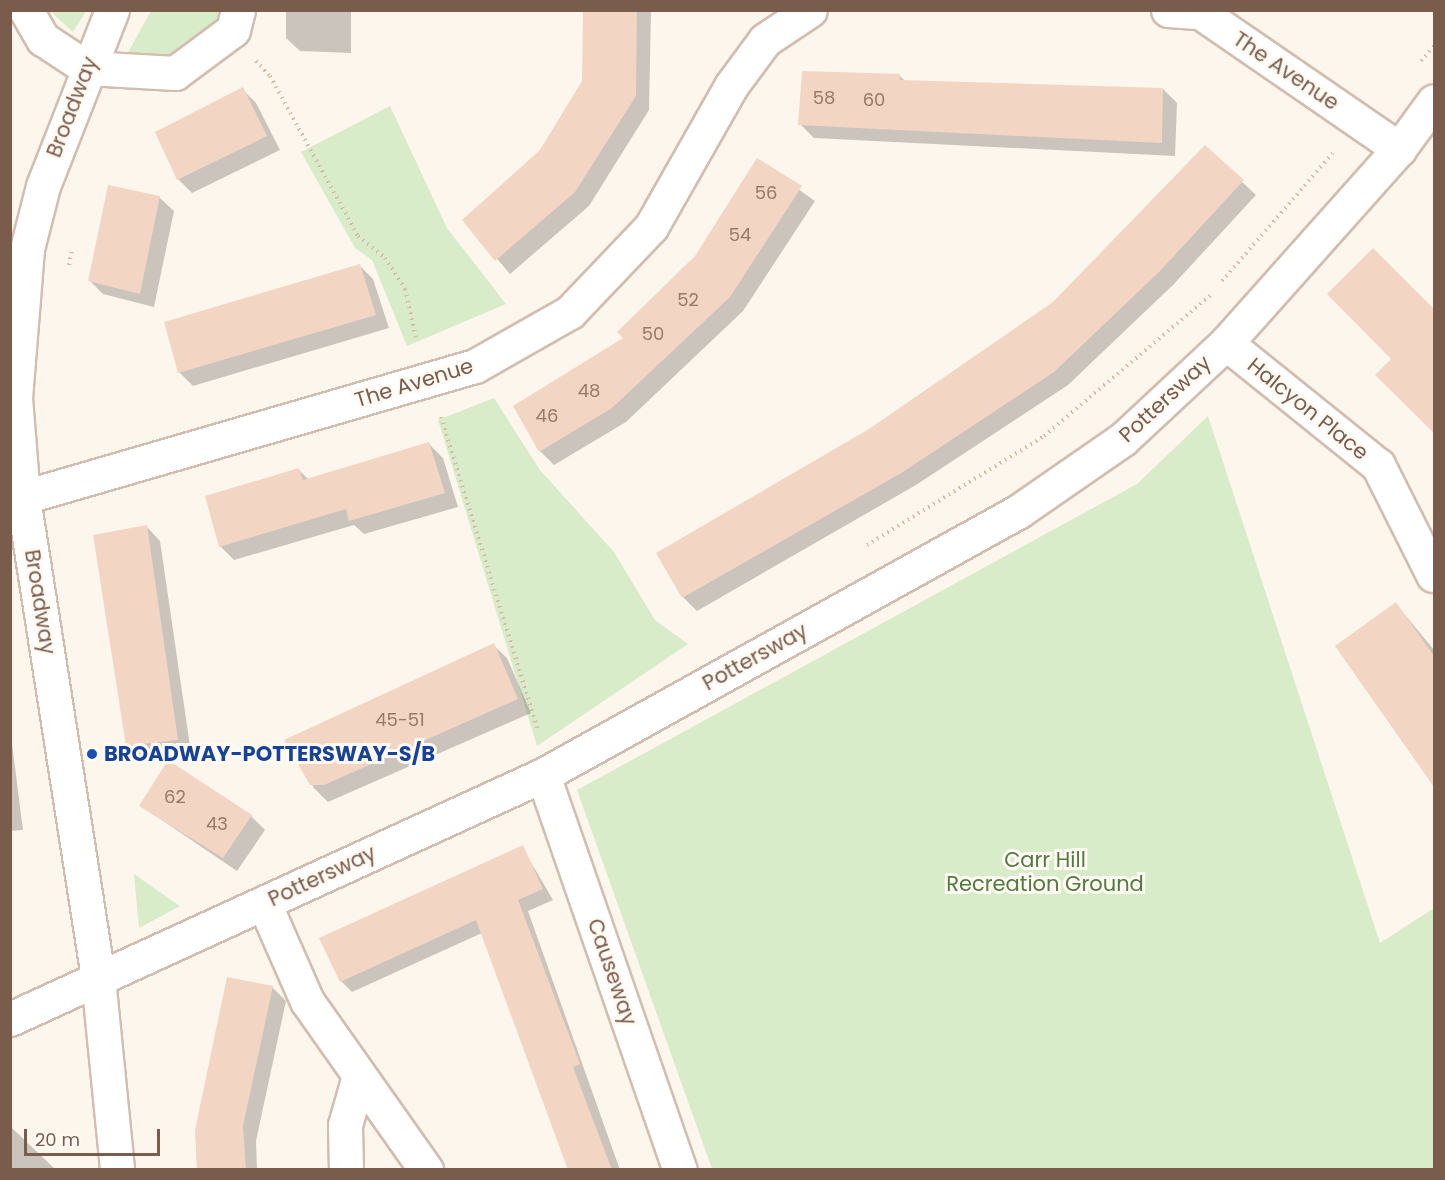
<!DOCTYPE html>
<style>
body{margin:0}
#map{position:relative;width:1445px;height:1180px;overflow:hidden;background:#fdf6ec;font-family:Poppins,sans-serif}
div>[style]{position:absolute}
.green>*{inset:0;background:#d8ecc9}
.shadow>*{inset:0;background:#0003}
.building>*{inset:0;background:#f3d5c3}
.path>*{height:4px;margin-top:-2px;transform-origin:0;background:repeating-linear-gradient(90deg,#d9b8a5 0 1.5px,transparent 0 6px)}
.roads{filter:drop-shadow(2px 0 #d1beb0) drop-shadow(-2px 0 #d1beb0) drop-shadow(0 2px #d1beb0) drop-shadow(0 -2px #d1beb0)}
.minor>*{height:33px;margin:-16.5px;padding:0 16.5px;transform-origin:16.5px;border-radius:16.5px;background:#fff}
.dots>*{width:16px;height:16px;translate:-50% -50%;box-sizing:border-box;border:3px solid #fffaf3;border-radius:50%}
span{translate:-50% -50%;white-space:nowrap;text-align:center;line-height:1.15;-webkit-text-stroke:6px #fffaf3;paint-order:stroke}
.number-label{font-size:18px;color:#987a6a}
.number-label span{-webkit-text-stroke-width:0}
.street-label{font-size:21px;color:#7a5c4d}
.transit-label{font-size:21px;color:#164399;font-weight:700}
.left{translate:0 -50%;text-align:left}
.park-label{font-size:21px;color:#537a41}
.frame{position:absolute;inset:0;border:12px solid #7a5c4d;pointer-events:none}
.scale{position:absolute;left:24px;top:1129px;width:136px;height:27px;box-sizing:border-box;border:3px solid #7a5c4d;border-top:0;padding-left:8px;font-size:18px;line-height:21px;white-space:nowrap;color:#7a5c4d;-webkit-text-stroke:4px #fffaf3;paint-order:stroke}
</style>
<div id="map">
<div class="green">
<div style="clip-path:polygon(50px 11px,50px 10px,86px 11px,73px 32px)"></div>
<div style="clip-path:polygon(151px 11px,228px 11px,182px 57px,122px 63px)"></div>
<div style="clip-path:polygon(390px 106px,447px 228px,506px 304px,407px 346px,372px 260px,355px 248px,301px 152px)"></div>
<div style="clip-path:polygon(494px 398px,540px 470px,614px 552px,655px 620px,688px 644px,537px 746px,438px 420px)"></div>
<div style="clip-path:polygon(1208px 416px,1380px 943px,1434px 908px,1434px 1169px,712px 1169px,577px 790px,1137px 484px)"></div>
<div style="clip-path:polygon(134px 874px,180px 906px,139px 928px)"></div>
</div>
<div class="shadow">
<div style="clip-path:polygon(286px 10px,351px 10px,351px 53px,300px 51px,286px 38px)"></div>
<div style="clip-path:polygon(585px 10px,651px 10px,649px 110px,589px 206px,510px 274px,464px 220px,541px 151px,584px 81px)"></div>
<div style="clip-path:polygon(899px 75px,906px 82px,1163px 89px,1177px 103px,1175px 156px,814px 138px,800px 124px)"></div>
<div style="clip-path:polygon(242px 89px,256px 103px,280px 150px,192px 193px,178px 179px)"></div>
<div style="clip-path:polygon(1205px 147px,1256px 195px,1173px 285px,1068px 385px,916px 485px,697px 611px,683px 597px,658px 554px,869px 430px,1054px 303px)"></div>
<div style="clip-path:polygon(757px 160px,815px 201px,743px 311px,626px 422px,554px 465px,540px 451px,696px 257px)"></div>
<div style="clip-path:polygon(109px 187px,160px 198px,174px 211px,154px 307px,103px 294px,89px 280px)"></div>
<div style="clip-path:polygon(1380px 256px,1434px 311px,1434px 431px,1377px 375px,1393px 359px)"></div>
<div style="clip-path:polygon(359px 265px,373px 279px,389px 328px,193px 386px,179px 372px)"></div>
<div style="clip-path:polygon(429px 444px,443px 458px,458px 507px,364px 534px,354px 525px,234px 560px,220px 546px,299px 470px,309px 480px)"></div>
<div style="clip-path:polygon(147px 527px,160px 541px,191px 753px,141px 760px,127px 746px)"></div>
<div style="clip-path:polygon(1396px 604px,1434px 650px,1434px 784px,1337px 646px)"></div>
<div style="clip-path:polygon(493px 645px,507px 658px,531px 713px,328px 802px,314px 788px,286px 740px)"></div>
<div style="clip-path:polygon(10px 728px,23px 830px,10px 831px)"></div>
<div style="clip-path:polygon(141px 806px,251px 816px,265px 830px,237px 871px)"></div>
<div style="clip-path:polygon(522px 847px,553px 900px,528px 911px,620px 1170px,570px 1170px,482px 933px,352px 992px,341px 981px)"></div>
<div style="clip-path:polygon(272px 987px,286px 1001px,256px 1141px,257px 1170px,197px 1170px,196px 1130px)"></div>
<div style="clip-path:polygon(10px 1126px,56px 1170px,10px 1170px)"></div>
</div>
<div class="building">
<div style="clip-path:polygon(583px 10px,637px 10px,636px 96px,575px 192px,495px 261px,462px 220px,540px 150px,582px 81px)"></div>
<div style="clip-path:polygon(802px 71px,900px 74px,900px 80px,1163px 88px,1162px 143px,798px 125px)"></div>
<div style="clip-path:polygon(243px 87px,267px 136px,177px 180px,155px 132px)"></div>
<div style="clip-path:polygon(1205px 145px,1244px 180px,1160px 271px,1054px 372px,903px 472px,682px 598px,656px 553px,869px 429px,1053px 302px)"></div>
<div style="clip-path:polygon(757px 158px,802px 186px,730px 297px,612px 408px,539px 452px,513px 406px,623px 338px,617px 332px,695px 256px)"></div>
<div style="clip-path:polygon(108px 185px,160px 196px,140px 294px,88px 281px)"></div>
<div style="clip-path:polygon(1373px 248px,1434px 309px,1434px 433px,1375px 375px,1391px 359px,1327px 294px)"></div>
<div style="clip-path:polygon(360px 264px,376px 315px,178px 373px,164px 322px)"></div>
<div style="clip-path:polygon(429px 442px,445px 493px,349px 521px,346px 509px,219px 547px,205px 496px,299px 468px,303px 480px)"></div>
<div style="clip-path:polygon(147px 525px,178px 740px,126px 746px,93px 535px)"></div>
<div style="clip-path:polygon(1396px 602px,1434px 656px,1434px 787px,1335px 646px)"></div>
<div style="clip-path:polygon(494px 643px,518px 699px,324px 785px,310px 785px,284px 740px)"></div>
<div style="clip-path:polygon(168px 760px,252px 815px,223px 858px,139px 806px)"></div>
<div style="clip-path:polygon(523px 845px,543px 889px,518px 900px,580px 1064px,573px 1067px,612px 1170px,568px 1170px,476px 920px,340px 982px,319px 938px)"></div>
<div style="clip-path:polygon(227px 977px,273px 986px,243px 1126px,246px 1170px,197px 1170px,195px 1130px)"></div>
</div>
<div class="path">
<div style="left:256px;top:61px;width:21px;rotate:47deg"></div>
<div style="left:270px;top:76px;width:183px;rotate:61.2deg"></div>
<div style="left:358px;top:236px;width:35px;rotate:39deg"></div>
<div style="left:385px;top:258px;width:37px;rotate:57deg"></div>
<div style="left:405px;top:289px;width:54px;rotate:77.2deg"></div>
<div style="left:1421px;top:61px;width:20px;rotate:-49deg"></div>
<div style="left:69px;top:265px;width:16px;rotate:-79deg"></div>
<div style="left:1222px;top:281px;width:169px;rotate:-49.1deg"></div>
<div style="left:441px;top:417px;width:329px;rotate:72.8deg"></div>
<div style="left:867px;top:545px;width:208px;rotate:-31.6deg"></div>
<div style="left:1044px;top:436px;width:220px;rotate:-40.2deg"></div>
</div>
<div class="roads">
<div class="minor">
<div style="left:26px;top:10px;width:34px;rotate:60deg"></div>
<div style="left:43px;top:39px;width:53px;rotate:33.4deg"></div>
<div style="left:87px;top:68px;width:88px;rotate:3.3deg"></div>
<div style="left:175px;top:73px;width:72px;rotate:-36.6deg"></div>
<div style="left:233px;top:30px;width:21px;rotate:-76deg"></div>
<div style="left:112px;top:10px;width:189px;rotate:111.4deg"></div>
<div style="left:43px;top:186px;width:65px;rotate:104.3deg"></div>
<div style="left:27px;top:249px;width:149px;rotate:94.6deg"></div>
<div style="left:15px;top:398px;width:100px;rotate:85.4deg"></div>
<div style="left:23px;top:498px;width:486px;rotate:81.1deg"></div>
<div style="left:98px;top:978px;width:193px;rotate:84.3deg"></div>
<div style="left:1168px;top:10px;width:32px;rotate:4deg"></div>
<div style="left:1200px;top:12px;width:242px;rotate:34.5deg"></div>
<div style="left:1226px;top:343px;width:195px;rotate:38.8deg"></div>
<div style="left:1378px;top:465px;width:123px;rotate:63.4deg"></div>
<div style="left:10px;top:501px;width:484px;rotate:-16.2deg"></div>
<div style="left:475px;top:366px;width:109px;rotate:-29.6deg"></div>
<div style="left:570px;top:312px;width:117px;rotate:-46.4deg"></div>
<div style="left:651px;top:227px;width:162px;rotate:-60.4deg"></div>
<div style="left:731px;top:86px;width:57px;rotate:-53.5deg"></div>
<div style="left:765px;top:40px;width:54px;rotate:-33.7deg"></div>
<div style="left:543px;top:775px;width:418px;rotate:70.9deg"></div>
<div style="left:264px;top:903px;width:107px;rotate:66.3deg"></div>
<div style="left:307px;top:1001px;width:207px;rotate:54.8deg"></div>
<div style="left:10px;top:1019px;width:586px;rotate:-24.6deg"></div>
<div style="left:543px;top:775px;width:544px;rotate:-29.01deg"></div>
<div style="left:1019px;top:511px;width:126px;rotate:-34.7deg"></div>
<div style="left:1123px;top:439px;width:141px;rotate:-43deg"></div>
<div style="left:1226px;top:343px;width:260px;rotate:-48.3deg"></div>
<div style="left:1399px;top:149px;width:59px;rotate:-53.9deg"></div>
<div style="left:346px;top:1170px;width:45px;rotate:-91.3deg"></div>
<div style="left:345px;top:1125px;width:51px;rotate:-74.1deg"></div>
</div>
</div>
<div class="dots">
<div style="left:92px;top:754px;background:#1a4fb4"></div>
</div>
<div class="number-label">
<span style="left:824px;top:98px">58</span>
<span style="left:874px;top:100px">60</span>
<span style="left:766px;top:193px">56</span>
<span style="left:740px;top:235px">54</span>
<span style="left:688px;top:300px">52</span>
<span style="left:653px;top:334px">50</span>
<span style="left:589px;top:391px">48</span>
<span style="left:547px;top:416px">46</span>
<span style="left:400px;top:720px">45-51</span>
<span style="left:175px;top:797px">62</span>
<span style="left:217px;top:824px">43</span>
</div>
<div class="street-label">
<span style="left:1286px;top:71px;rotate:34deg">The Avenue</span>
<span style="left:72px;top:107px;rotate:-69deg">Broadway</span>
<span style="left:414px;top:383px;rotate:-17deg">The Avenue</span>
<span style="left:1165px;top:399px;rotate:-43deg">Pottersway</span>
<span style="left:1308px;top:409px;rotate:39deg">Halcyon Place</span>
<span style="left:40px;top:602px;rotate:81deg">Broadway</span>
<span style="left:755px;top:657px;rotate:-29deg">Pottersway</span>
<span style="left:322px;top:876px;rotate:-25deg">Pottersway</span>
<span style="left:612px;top:972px;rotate:71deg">Causeway</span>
</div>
<div class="transit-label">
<span class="left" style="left:104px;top:754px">BROADWAY-POTTERSWAY-S/B</span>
</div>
<div class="park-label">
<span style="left:1045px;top:872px">Carr Hill<br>Recreation Ground</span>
</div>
<div class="frame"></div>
<div class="scale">20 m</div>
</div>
